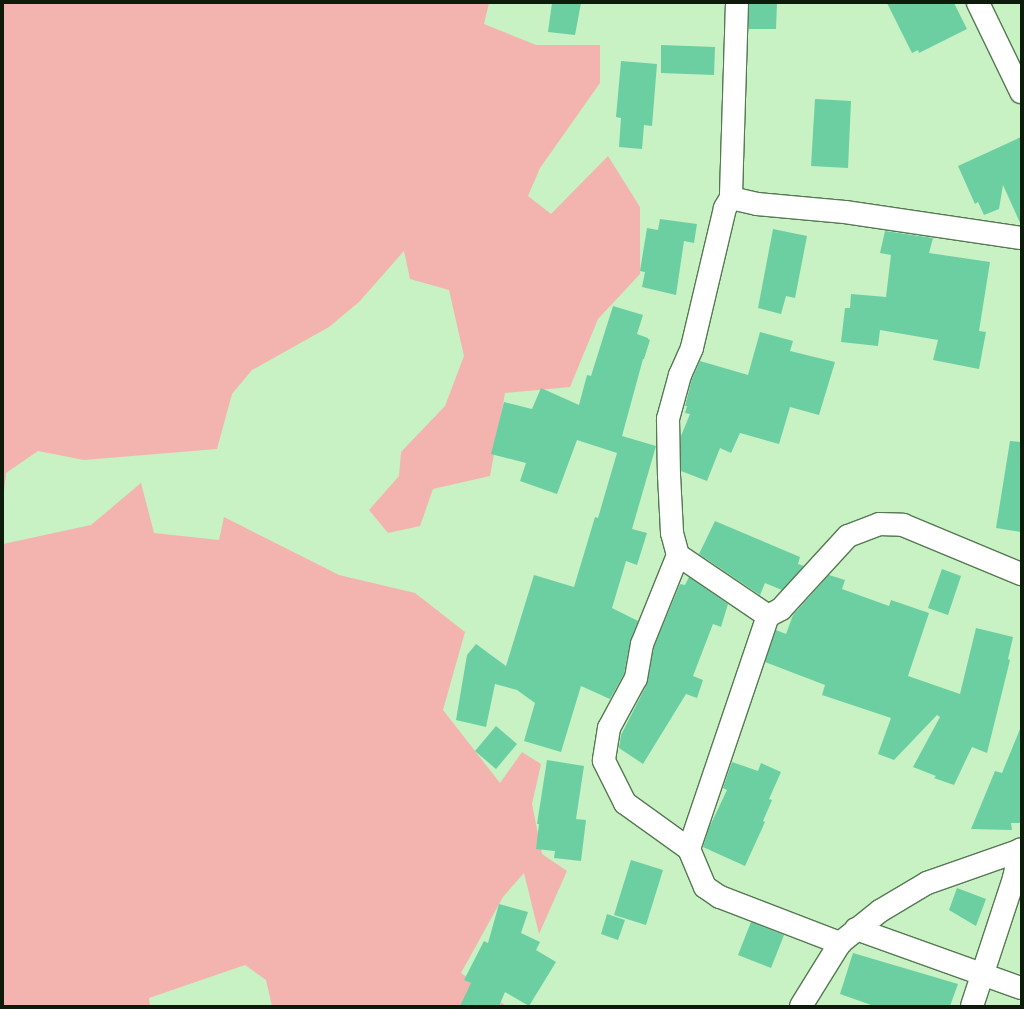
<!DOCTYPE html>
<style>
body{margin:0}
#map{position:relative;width:1024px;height:1009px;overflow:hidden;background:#c8f1c4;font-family:Arial,sans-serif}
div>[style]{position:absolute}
.green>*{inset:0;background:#f3b4b0}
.building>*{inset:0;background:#6bcfa2}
.roads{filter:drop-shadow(1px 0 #557952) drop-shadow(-1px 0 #557952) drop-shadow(0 1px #557952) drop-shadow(0 -1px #557952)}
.minor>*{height:22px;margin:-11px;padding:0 11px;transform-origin:11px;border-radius:11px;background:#fff}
.tertiary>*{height:22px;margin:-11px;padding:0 11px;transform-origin:11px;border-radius:11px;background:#fff}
span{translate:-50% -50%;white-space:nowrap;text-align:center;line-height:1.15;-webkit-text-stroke:3.5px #fff;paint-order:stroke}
.frame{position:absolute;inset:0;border:4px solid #0d1b0b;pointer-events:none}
</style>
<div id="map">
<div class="green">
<div style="clip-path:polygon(3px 3px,489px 3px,484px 24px,536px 45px,600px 45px,600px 83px,540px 168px,528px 196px,551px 214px,608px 156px,640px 207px,640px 274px,598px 319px,570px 387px,505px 393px,490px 476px,433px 489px,420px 526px,388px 533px,369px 510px,399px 476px,401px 452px,445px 406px,464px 356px,449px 290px,410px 279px,404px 251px,359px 302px,329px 327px,252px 370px,232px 394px,217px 449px,84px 460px,38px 451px,6px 473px,3px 500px)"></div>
<div style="clip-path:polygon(141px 483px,154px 533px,219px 540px,224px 517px,339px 575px,415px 593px,465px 632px,443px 710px,500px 783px,522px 752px,541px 764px,532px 804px,542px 854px,567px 871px,539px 934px,524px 873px,503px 897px,461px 973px,506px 1006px,272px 1006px,266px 980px,245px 965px,149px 998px,150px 1006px,3px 1006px,3px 544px,91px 525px)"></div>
</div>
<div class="building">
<div style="clip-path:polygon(552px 3px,581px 3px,575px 35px,548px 32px)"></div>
<div style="clip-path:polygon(749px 3px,777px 3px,776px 29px,749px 29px)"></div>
<div style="clip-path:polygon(887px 3px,954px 3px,967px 29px,919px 53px,918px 50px,912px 53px)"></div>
<div style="clip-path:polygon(661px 45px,715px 47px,714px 75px,661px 73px)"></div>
<div style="clip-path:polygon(621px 61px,657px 64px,652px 126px,644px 125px,642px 149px,619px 147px,621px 118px,616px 117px)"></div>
<div style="clip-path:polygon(815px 99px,851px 101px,848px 168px,811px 166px)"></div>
<div style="clip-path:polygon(1021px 137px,1021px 225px,1003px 185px,999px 209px,984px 215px,978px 202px,975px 204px,958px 166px)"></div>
<div style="clip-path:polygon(660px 219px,697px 224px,694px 243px,684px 241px,676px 295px,642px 287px,645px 272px,640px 271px,647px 228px,658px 230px)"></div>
<div style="clip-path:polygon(773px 229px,807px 236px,795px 298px,786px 296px,781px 314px,758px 308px)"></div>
<div style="clip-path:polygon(885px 231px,933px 238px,929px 253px,990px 262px,979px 331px,986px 332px,979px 369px,933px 360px,938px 340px,880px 330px,878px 346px,841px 342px,845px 308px,850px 308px,851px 294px,886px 297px,891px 255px,880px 253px)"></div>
<div style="clip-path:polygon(613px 306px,643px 315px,637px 334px,648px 338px,648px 339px,650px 340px,644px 359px,643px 359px,622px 436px,656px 446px,632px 529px,647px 533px,637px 565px,626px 561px,612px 608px,638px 621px,630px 642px,624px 674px,610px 699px,581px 686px,561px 752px,524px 741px,535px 703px,517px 690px,495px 684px,486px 727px,456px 720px,467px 655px,476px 644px,506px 666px,534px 575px,574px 587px,595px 517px,598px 518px,617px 453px,577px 440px,557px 494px,520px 481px,526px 463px,491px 454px,504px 402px,532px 409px,541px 388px,579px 405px,587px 375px,591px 376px)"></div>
<div style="clip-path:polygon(760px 332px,793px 341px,790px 351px,835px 362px,819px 415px,790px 407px,779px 444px,740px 433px,731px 453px,720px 448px,707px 481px,681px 471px,681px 436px,690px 414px,685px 413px,687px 406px,685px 406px,692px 379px,700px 361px,748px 375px)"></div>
<div style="clip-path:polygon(1010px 441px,1021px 442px,1021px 532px,996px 528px)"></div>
<div style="clip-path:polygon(715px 521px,800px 557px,798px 564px,804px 566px,782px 590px,765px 583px,760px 595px,699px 554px)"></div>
<div style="clip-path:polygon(942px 569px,961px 576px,948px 615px,928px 608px)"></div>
<div style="clip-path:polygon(829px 575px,845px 580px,842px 589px,889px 606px,891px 600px,929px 613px,908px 676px,960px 694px,976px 628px,1013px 637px,1008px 659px,1010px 660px,987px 753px,972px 747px,954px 785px,934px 778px,936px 776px,913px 767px,940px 717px,937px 715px,894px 760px,878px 754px,891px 718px,822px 695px,825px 685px,765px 662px,776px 630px,786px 634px,793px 615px)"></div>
<div style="clip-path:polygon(689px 577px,728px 604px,721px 627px,713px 624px,693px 676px,703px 680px,697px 698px,686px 694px,643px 764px,619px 748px,621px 735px,647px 684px,654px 647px,680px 584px,685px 585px)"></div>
<div style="clip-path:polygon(496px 726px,517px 744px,496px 769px,475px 751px)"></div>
<div style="clip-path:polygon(1020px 729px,1021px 729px,1021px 823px,1011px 823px,1012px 830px,971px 829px,995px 771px,1002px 773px)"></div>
<div style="clip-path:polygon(547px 760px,584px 766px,576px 819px,586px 820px,581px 861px,554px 858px,555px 851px,536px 849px,539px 824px,537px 824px)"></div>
<div style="clip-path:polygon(732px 762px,758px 771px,761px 763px,781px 772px,769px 799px,772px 800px,763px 821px,765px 822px,745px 866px,703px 847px,709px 828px,727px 790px,723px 788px)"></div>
<div style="clip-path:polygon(631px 860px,663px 870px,646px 925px,614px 915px)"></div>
<div style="clip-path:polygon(957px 888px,986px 899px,976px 926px,949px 910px)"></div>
<div style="clip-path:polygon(499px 904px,528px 912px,521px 933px,540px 942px,536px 950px,556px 962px,529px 1006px,505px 992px,499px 1006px,460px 1006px,471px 983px,464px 980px,484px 941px,488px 943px)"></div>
<div style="clip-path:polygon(607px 914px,625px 920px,618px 940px,601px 934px)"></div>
<div style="clip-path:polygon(751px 922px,784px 935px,771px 968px,738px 955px)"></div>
<div style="clip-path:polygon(853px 953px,958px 984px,950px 1006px,874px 1006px,840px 994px)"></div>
</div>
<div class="roads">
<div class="minor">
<div style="left:737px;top:3px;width:195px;rotate:91.8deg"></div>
<div style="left:731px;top:198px;width:12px;rotate:121deg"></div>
<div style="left:725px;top:208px;width:144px;rotate:103.3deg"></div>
<div style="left:692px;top:348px;width:30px;rotate:114deg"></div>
<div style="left:680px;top:375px;width:46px;rotate:105.3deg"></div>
<div style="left:668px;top:419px;width:56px;rotate:89deg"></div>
<div style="left:669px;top:475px;width:58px;rotate:87deg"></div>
<div style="left:672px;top:533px;width:23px;rotate:75deg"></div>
<div style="left:678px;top:555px;width:96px;rotate:112deg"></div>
<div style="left:642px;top:644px;width:35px;rotate:100deg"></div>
<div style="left:636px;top:678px;width:57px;rotate:118.4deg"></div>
<div style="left:609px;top:728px;width:33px;rotate:99deg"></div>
<div style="left:604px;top:761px;width:47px;rotate:63.4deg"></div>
<div style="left:625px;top:803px;width:79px;rotate:35.7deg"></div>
<div style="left:689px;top:849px;width:41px;rotate:67.2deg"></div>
<div style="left:705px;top:887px;width:18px;rotate:34deg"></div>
<div style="left:720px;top:897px;width:129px;rotate:21deg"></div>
<div style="left:978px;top:3px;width:99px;rotate:64.2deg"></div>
<div style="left:731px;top:198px;width:27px;rotate:13deg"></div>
<div style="left:757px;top:204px;width:88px;rotate:5.2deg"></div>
<div style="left:845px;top:212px;width:178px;rotate:8.4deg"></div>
<div style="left:678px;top:555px;width:109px;rotate:34.1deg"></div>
<div style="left:689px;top:849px;width:246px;rotate:-71.3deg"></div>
<div style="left:768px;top:616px;width:15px;rotate:-28deg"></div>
<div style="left:781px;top:609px;width:99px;rotate:-47.5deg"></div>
<div style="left:848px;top:536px;width:33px;rotate:-21deg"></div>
<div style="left:879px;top:524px;width:24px;rotate:2deg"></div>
<div style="left:903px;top:525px;width:128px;rotate:22.6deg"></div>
<div style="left:856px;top:929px;width:175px;rotate:19.7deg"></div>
<div style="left:972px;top:1006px;width:135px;rotate:-71.8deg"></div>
<div style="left:1014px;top:878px;width:29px;rotate:-78deg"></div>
</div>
<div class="tertiary">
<div style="left:801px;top:1006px;width:74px;rotate:-58.2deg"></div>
<div style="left:840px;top:943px;width:51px;rotate:-38.7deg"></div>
<div style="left:880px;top:911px;width:55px;rotate:-30.8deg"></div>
<div style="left:927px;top:883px;width:100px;rotate:-19.3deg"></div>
</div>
</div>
<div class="frame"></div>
</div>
